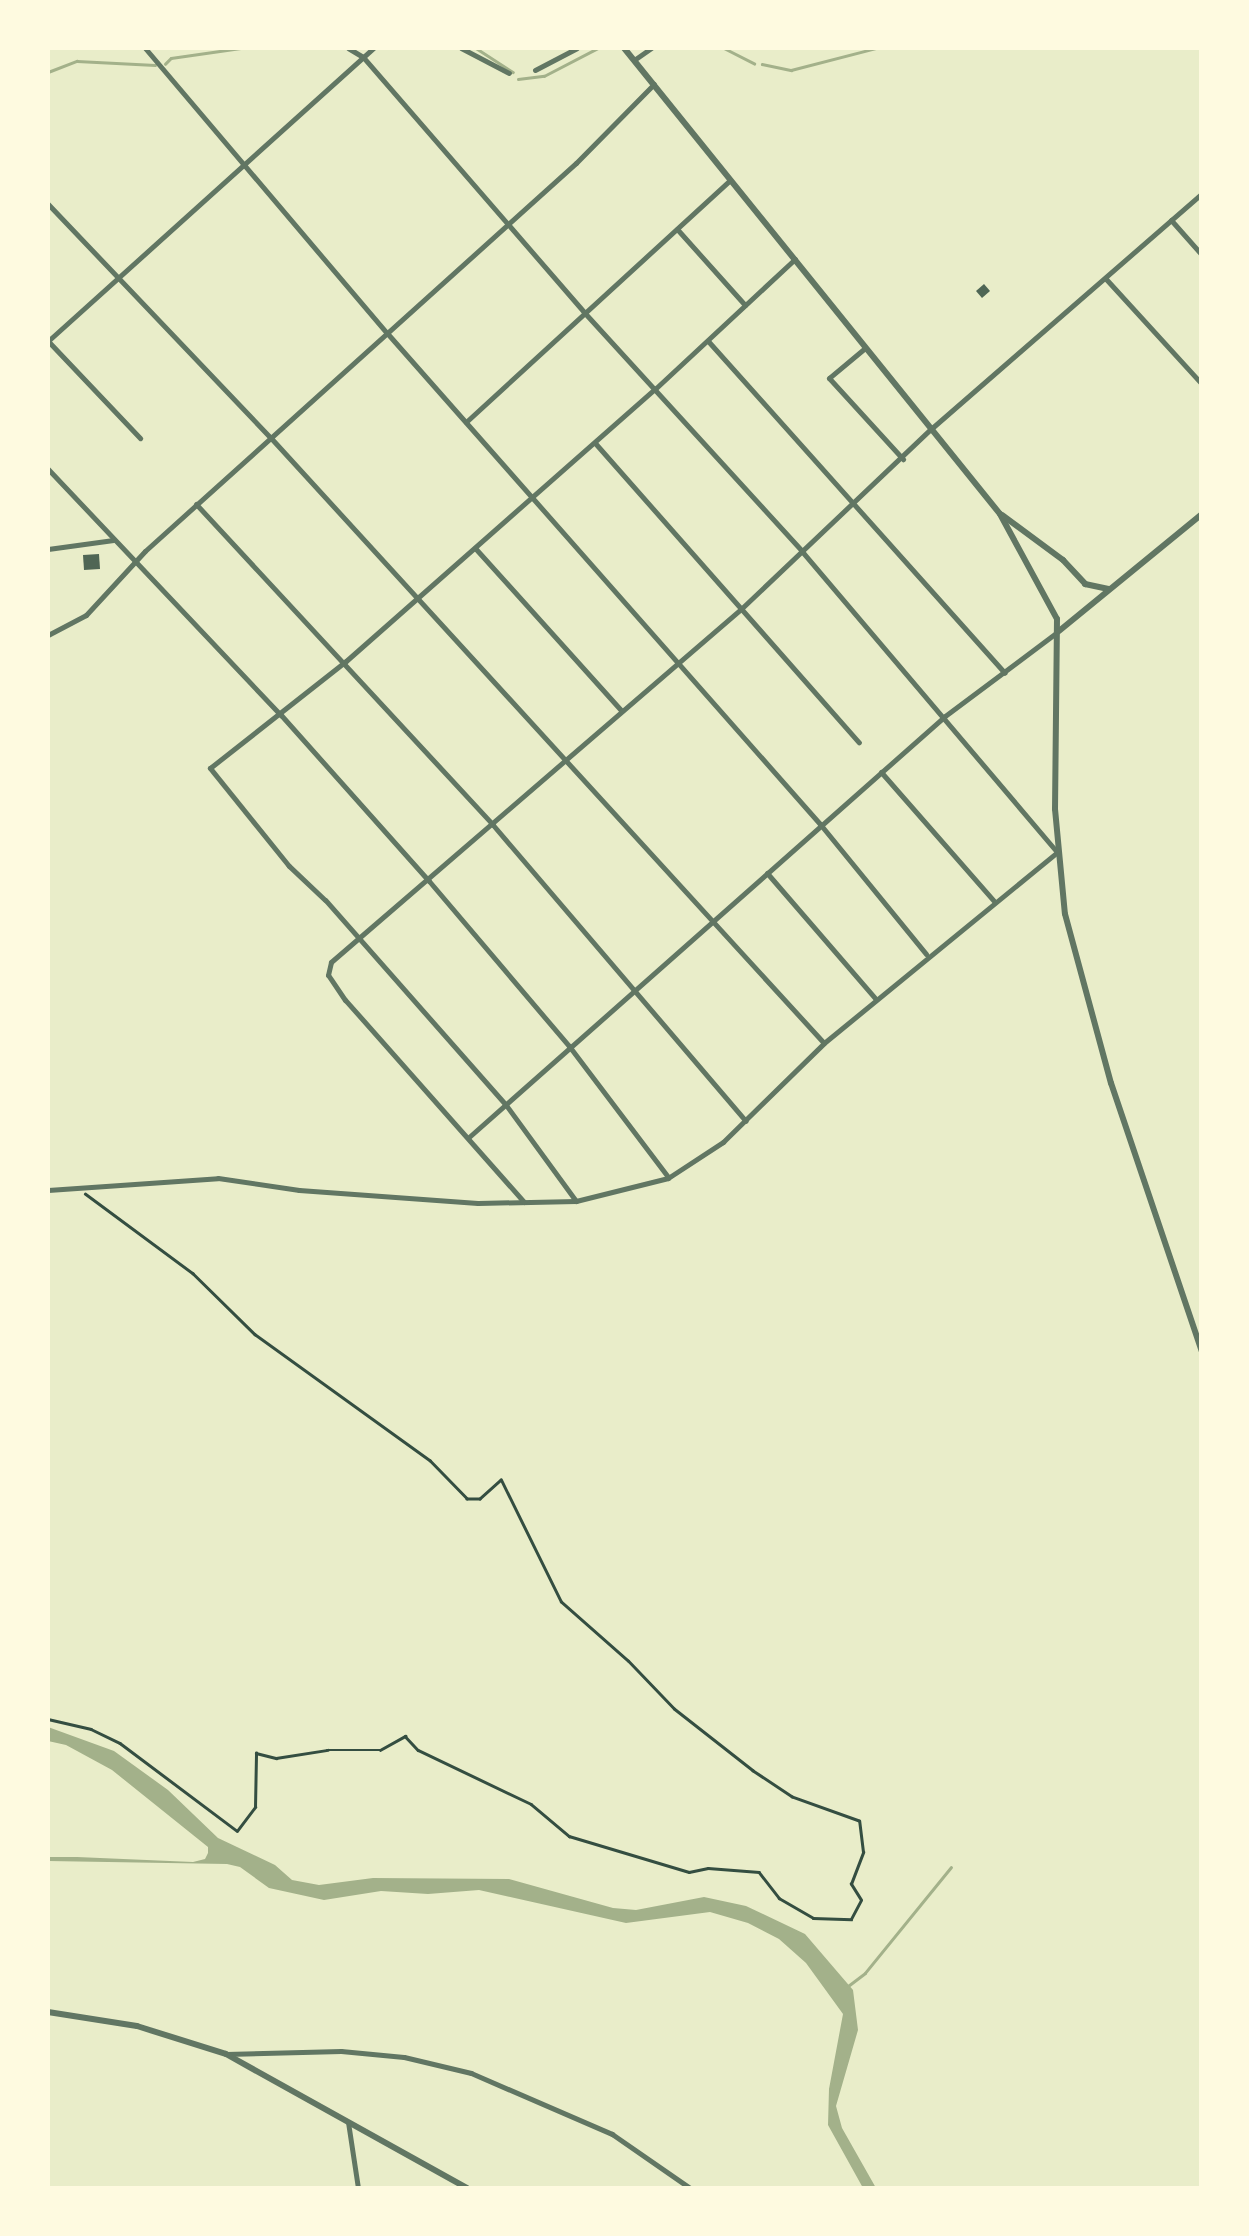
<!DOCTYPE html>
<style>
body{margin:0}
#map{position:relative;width:1249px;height:2236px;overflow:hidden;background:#e9edc9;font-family:"Roboto Condensed",sans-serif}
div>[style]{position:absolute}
.water>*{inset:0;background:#a3b18a}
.stream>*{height:2.5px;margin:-1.25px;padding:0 1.25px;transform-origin:1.25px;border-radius:1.25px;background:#a3b18a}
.building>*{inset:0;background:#4f6655}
.path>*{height:2.5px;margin:-1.25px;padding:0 1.25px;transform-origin:1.25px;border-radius:1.25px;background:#344e41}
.minor>*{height:5px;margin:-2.5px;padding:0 2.5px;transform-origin:2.5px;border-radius:2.5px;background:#617663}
.tertiary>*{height:6px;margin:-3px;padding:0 3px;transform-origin:3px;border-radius:3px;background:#617663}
span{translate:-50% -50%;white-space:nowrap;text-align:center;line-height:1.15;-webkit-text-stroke:8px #fefae0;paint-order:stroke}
.frame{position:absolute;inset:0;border:50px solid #fefae0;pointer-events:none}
</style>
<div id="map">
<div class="water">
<div style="clip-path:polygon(48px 1727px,114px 1751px,168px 1790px,218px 1838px,275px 1865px,292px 1880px,319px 1885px,373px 1878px,509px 1879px,613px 1908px,636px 1910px,704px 1897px,746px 1906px,805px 1934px,853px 1990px,858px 2030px,836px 2106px,842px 2128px,876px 2188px,863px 2188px,828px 2125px,829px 2089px,843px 2014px,806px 1963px,779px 1939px,748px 1923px,710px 1912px,626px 1923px,479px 1890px,428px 1894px,381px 1891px,324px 1900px,269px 1888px,240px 1867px,227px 1864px,48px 1861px,48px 1857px,77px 1857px,193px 1862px,205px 1859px,208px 1853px,208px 1847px,112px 1770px,66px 1745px,48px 1741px)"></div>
</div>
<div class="stream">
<div style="left:476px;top:48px;width:44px;rotate:33deg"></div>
<div style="left:724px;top:48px;width:34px;rotate:27deg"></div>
<div style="left:165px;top:64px;width:8px;rotate:-45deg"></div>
<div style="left:171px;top:58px;width:70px;rotate:-8.2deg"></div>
<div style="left:762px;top:64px;width:30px;rotate:12deg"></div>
<div style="left:791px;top:70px;width:88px;rotate:-14.5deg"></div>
<div style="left:48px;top:72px;width:31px;rotate:-21deg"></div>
<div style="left:77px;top:61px;width:78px;rotate:2.9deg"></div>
<div style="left:518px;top:79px;width:26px;rotate:-7deg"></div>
<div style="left:544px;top:76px;width:61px;rotate:-27.4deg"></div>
<div style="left:848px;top:1986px;width:21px;rotate:-37deg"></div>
<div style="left:865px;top:1973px;width:136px;rotate:-50.9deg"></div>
</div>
<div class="building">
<div style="clip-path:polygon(984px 284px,990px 291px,982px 298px,976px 291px)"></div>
<div style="clip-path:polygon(99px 554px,100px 569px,84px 570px,83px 555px)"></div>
</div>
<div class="path">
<div style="left:48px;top:1719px;width:44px;rotate:13.1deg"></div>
<div style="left:91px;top:1729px;width:32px;rotate:26deg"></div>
<div style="left:120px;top:1743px;width:146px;rotate:36.9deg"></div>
<div style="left:237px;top:1831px;width:30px;rotate:-53deg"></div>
<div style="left:255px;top:1807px;width:54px;rotate:-88.9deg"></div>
<div style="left:256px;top:1753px;width:21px;rotate:14deg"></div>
<div style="left:276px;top:1758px;width:52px;rotate:-8.9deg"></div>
<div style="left:327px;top:1750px;width:53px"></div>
<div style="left:380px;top:1750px;width:29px;rotate:-29deg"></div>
<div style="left:405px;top:1736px;width:19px;rotate:47deg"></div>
<div style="left:418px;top:1750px;width:125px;rotate:25.5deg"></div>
<div style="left:531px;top:1804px;width:50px;rotate:40.1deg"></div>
<div style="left:569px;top:1836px;width:125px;rotate:16.7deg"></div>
<div style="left:689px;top:1872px;width:19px;rotate:-12deg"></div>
<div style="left:708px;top:1868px;width:51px;rotate:4.5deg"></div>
<div style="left:759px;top:1872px;width:33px;rotate:52deg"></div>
<div style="left:779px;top:1898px;width:39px;rotate:30deg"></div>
<div style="left:813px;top:1918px;width:38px;rotate:2deg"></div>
<div style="left:851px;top:1919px;width:21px;rotate:-62deg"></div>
<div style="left:861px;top:1900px;width:19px;rotate:-122deg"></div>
<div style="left:851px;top:1884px;width:34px;rotate:-69deg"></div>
<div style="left:863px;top:1852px;width:31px;rotate:-97deg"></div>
<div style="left:859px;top:1821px;width:71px;rotate:-160.3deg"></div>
<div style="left:792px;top:1797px;width:47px;rotate:-146.3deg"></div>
<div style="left:753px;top:1771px;width:100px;rotate:-141.9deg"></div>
<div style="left:674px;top:1709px;width:66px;rotate:-133.8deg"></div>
<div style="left:628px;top:1661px;width:89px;rotate:-138.6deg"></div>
<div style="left:561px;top:1602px;width:136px;rotate:-116.2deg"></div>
<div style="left:501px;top:1480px;width:28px;rotate:138deg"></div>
<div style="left:480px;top:1499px;width:13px;rotate:180deg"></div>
<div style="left:467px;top:1499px;width:53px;rotate:-134.2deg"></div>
<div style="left:430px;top:1461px;width:216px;rotate:-144.2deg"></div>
<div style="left:255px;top:1335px;width:87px;rotate:-135.5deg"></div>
<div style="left:193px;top:1274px;width:134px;rotate:-143.5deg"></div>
</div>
<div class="minor">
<div style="left:145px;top:48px;width:374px;rotate:49.7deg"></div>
<div style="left:387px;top:333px;width:655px;rotate:48.59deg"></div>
<div style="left:820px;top:824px;width:168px;rotate:50.8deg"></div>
<div style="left:461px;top:48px;width:54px;rotate:27.5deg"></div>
<div style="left:634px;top:60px;width:21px;rotate:-35deg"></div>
<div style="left:535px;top:70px;width:47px;rotate:-27.6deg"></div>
<div style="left:48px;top:204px;width:322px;rotate:46.4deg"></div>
<div style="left:270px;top:437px;width:820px;rotate:47.57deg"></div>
<div style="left:1171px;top:220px;width:47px;rotate:48.5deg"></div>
<div style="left:677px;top:229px;width:102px;rotate:48.2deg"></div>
<div style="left:1106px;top:279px;width:142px;rotate:47.6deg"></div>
<div style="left:48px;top:341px;width:438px;rotate:-42deg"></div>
<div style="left:48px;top:341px;width:134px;rotate:46.5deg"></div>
<div style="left:708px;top:341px;width:445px;rotate:48.2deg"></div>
<div style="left:865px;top:348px;width:47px;rotate:140.2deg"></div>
<div style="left:829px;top:378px;width:110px;rotate:47.6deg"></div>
<div style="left:466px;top:422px;width:357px;rotate:-42.5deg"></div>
<div style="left:595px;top:443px;width:399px;rotate:48.6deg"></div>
<div style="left:48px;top:469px;width:339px;rotate:46.6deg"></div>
<div style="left:281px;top:715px;width:222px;rotate:48.3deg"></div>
<div style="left:429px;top:881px;width:216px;rotate:49.7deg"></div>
<div style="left:569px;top:1046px;width:164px;rotate:52.9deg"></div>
<div style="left:196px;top:504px;width:437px;rotate:47.2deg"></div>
<div style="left:493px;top:825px;width:389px;rotate:49.5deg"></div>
<div style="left:475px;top:548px;width:218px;rotate:48deg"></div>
<div style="left:48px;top:549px;width:66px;rotate:-7.9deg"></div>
<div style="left:48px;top:635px;width:43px;rotate:-27.8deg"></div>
<div style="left:86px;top:615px;width:87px;rotate:-47.3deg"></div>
<div style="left:145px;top:551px;width:580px;rotate:-41.99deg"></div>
<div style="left:576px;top:163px;width:111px;rotate:-45.4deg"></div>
<div style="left:881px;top:772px;width:171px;rotate:48.8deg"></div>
<div style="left:767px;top:873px;width:165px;rotate:49.2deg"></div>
<div style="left:469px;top:1137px;width:635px;rotate:-41.49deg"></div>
<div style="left:945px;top:716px;width:139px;rotate:-36.8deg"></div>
<div style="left:48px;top:1190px;width:170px;rotate:-4deg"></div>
<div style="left:218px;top:1178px;width:82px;rotate:8.4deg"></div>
<div style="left:299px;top:1190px;width:179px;rotate:4.2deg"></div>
<div style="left:478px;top:1203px;width:98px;rotate:-1.2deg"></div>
<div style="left:576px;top:1201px;width:95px;rotate:-14deg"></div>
<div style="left:668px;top:1178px;width:66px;rotate:-33.2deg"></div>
<div style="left:723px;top:1142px;width:141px;rotate:-44.4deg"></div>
<div style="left:824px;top:1043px;width:301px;rotate:-39.3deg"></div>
<div style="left:1057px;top:852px;width:393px;rotate:-130.3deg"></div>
<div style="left:803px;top:552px;width:325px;rotate:-132.4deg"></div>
<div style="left:584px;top:312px;width:337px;rotate:-130.9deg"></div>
<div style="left:363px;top:57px;width:17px;rotate:-149deg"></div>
<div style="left:576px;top:1201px;width:119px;rotate:-126.1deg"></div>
<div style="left:506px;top:1105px;width:273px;rotate:-131.4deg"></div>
<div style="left:325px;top:900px;width:50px;rotate:-136.6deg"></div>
<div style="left:289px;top:866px;width:126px;rotate:-128.9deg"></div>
<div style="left:210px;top:768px;width:173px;rotate:-38.2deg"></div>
<div style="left:346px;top:661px;width:412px;rotate:-41.4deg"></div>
<div style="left:655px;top:389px;width:191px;rotate:-42.9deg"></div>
<div style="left:524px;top:1202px;width:270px;rotate:-131.5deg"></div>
<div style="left:345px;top:1000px;width:30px;rotate:-124deg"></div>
<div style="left:328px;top:975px;width:13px;rotate:-77deg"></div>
<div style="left:331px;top:962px;width:542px;rotate:-40.74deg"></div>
<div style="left:742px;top:608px;width:262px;rotate:-43.5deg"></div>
<div style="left:932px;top:428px;width:358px;rotate:-41deg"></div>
<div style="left:226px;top:2054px;width:115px;rotate:-1.5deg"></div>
<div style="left:341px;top:2051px;width:63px;rotate:5.4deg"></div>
<div style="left:404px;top:2057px;width:69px;rotate:13.4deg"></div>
<div style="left:471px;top:2073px;width:154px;rotate:23.4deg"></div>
<div style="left:612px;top:2134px;width:95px;rotate:34.7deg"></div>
<div style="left:348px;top:2122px;width:67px;rotate:81.4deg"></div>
</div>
<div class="tertiary">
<div style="left:624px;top:48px;width:599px;rotate:51.1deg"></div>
<div style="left:1000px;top:514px;width:119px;rotate:61.5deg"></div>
<div style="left:1057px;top:619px;width:190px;rotate:90.6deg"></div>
<div style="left:1055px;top:809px;width:105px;rotate:84.6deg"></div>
<div style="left:1065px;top:914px;width:175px;rotate:74.8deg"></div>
<div style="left:1111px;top:1083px;width:284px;rotate:71.3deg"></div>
<div style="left:1002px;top:515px;width:76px;rotate:36.4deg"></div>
<div style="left:1063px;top:560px;width:33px;rotate:47deg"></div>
<div style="left:1085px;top:584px;width:24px;rotate:12deg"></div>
<div style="left:1059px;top:631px;width:185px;rotate:-39.3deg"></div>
<div style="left:48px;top:2012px;width:90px;rotate:8.9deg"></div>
<div style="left:137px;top:2026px;width:93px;rotate:17.5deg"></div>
<div style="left:226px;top:2054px;width:276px;rotate:29.1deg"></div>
</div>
<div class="frame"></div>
</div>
